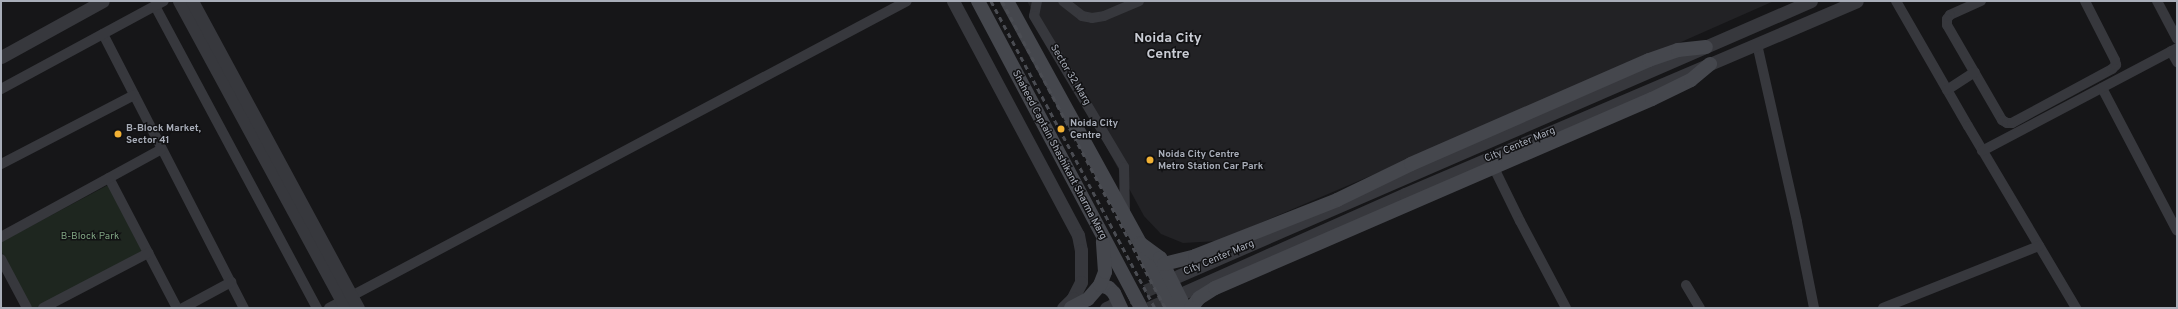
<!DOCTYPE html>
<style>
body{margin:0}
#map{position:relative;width:2178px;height:309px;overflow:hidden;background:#161618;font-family:Overpass,sans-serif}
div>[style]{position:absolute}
.built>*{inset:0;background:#222225}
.green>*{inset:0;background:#1e261f}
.tertiary-tunnel>*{height:13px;margin-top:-6.5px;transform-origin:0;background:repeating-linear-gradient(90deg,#333438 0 13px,transparent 0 19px)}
.minor>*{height:10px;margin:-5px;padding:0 5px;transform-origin:5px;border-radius:5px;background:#37383d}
.tertiary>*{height:13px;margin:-6.5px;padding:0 6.5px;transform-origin:6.5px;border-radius:6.5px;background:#37383d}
.secondary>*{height:14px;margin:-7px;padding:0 7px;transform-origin:7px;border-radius:7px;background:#45474d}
.rail>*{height:3px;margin-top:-1.5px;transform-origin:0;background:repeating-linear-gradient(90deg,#4a4c52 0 5px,transparent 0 9px)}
.dots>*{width:11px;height:11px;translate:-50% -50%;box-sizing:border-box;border:2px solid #111113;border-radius:50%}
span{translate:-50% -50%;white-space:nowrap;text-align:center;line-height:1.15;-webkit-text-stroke:3px #111113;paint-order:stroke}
.street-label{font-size:10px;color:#a8adb8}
.poi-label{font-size:10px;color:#a8adb8;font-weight:700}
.left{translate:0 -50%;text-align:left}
.park-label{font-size:10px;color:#7fa381}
.district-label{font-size:14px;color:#c9ccd4;font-weight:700}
.frame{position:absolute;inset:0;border:2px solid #a8adb8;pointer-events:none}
</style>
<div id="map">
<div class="built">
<div style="clip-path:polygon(1027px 1px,1774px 1px,1595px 80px,1218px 241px,1183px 243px,1161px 234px,1144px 216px)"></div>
</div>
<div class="green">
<div style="clip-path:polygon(108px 185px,142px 251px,36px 308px,32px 308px,1px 251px,1px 242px)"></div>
</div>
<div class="tertiary-tunnel">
<div style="left:1111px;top:306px;width:64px;rotate:-23.8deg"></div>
<div style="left:1149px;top:308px;width:30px;rotate:-24deg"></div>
</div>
<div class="minor">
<div style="left:1037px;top:1px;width:15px;rotate:101deg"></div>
<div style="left:1034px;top:16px;width:176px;rotate:59.2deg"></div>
<div style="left:1124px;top:167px;width:47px;rotate:88.8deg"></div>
<div style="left:1063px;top:1px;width:24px;rotate:38deg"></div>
<div style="left:1082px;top:16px;width:10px;rotate:11deg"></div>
<div style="left:1092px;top:18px;width:12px;rotate:-9deg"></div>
<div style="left:1104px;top:16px;width:38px;rotate:-23deg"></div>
<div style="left:1896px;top:1px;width:144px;rotate:60.1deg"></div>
<div style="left:1968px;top:126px;width:212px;rotate:59.3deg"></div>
<div style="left:1981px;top:1px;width:34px;rotate:156deg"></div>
<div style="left:1950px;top:15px;width:5px;rotate:127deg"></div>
<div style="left:1947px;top:19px;width:6px;rotate:90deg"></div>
<div style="left:1947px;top:25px;width:110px;rotate:59.9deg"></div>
<div style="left:2002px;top:120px;width:6px;rotate:31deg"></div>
<div style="left:2007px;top:123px;width:5px"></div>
<div style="left:2012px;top:123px;width:114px;rotate:-28.4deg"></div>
<div style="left:2112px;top:69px;width:6px;rotate:-45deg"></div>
<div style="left:2116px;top:65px;width:5px;rotate:-101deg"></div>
<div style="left:2115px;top:60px;width:66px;rotate:-117deg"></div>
<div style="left:2157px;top:1px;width:43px;rotate:62.2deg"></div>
<div style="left:155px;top:6px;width:343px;rotate:61.8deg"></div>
<div style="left:103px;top:34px;width:308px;rotate:62.8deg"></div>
<div style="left:1757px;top:44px;width:182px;rotate:77.3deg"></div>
<div style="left:1797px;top:222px;width:88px;rotate:78.8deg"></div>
<div style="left:2171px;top:51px;width:13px;rotate:61deg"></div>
<div style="left:2102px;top:88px;width:161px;rotate:62.3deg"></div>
<div style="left:1px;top:89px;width:185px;rotate:-28.4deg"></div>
<div style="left:1947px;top:90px;width:33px;rotate:-33deg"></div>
<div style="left:1982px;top:151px;width:221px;rotate:-27.8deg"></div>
<div style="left:1px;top:164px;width:150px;rotate:-27.4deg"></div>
<div style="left:1494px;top:168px;width:59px;rotate:63.9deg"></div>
<div style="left:1520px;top:221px;width:98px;rotate:62.1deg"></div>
<div style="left:109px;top:178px;width:147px;rotate:62.4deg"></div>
<div style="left:1px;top:237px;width:183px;rotate:-28.7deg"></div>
<div style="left:1px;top:259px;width:55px;rotate:62deg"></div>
<div style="left:1686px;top:285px;width:27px;rotate:59deg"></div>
<div style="left:43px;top:308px;width:119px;rotate:-27.6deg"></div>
<div style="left:183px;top:308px;width:55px;rotate:-28.4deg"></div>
<div style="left:329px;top:308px;width:654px;rotate:-27.97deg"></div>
<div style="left:1883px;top:308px;width:168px;rotate:-21.7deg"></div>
</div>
<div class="tertiary">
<div style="left:179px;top:1px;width:349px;rotate:61.5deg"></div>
<div style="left:192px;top:1px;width:349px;rotate:61.6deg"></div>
<div style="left:953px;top:1px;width:265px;rotate:61.9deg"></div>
<div style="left:1078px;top:235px;width:15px;rotate:79deg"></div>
<div style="left:1081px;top:250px;width:32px;rotate:90deg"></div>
<div style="left:1081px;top:282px;width:18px;rotate:117deg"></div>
<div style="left:1073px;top:298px;width:14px;rotate:135deg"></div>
<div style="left:1px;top:57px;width:116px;rotate:-28.8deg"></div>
<div style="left:1178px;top:276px;width:690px;rotate:-23.48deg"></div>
<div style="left:1185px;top:292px;width:241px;rotate:-24deg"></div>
<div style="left:1405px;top:194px;width:491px;rotate:-23.1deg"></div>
<div style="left:1106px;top:308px;width:5px;rotate:-22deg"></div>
</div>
<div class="secondary">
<div style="left:978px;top:1px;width:348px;rotate:62deg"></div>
<div style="left:1007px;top:1px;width:276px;rotate:61.2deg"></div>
<div style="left:1140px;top:243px;width:72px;rotate:64.5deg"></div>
<div style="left:1141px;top:244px;width:24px;rotate:36deg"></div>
<div style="left:1160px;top:258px;width:56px;rotate:63.4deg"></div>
<div style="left:1164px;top:264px;width:32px;rotate:-14deg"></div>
<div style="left:1195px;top:256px;width:153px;rotate:-21.5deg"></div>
<div style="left:1337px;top:200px;width:82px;rotate:-25.9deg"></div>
<div style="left:1411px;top:164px;width:260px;rotate:-23.6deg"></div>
<div style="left:1649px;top:60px;width:31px;rotate:-19deg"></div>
<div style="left:1678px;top:50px;width:28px;rotate:-6deg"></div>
<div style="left:1100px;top:285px;width:9px;rotate:18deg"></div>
<div style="left:1109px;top:288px;width:7px;rotate:45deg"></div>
<div style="left:1114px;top:293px;width:17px;rotate:65deg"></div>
<div style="left:1071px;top:308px;width:19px;rotate:-28deg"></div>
<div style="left:1088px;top:299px;width:18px;rotate:-49deg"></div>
<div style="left:1100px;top:285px;width:14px;rotate:-69deg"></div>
<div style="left:1105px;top:272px;width:30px;rotate:-94deg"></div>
<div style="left:1191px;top:308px;width:13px;rotate:-51deg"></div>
<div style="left:1199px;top:298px;width:19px;rotate:-32deg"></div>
<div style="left:1215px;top:288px;width:476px;rotate:-23.4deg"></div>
<div style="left:1652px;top:99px;width:43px;rotate:-26deg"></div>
<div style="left:1691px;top:80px;width:25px;rotate:-40deg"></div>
</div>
<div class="rail">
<div style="left:991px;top:1px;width:348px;rotate:61.9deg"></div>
<div style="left:1002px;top:1px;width:348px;rotate:62deg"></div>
</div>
<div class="dots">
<div style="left:1061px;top:129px;background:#f2b134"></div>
<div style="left:118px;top:134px;background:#f2b134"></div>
<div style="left:1150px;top:160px;background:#f2b134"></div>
</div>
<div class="street-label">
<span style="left:1070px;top:75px;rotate:59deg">Sector 32 Marg</span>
<span style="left:1520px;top:145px;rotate:-23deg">City Center Marg</span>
<span style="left:1059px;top:155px;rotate:62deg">Shaheed Captain Shashikant Sharma Marg</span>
<span style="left:1219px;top:258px;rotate:-23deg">City Center Marg</span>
</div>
<div class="poi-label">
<span class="left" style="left:1070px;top:129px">Noida City<br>Centre</span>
<span class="left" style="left:126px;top:134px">B-Block Market,<br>Sector 41</span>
<span class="left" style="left:1158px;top:160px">Noida City Centre<br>Metro Station Car Park</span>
</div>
<div class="park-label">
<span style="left:90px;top:237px">B-Block Park</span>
</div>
<div class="district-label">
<span style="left:1168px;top:47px">Noida City<br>Centre</span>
</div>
<div class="frame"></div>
</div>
